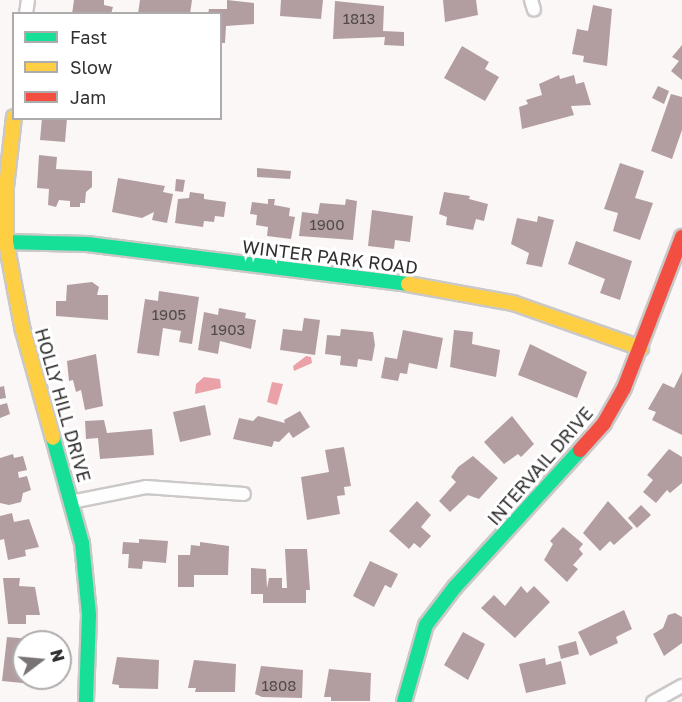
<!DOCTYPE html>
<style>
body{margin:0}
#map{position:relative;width:682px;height:702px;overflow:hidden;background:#fbf7f7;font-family:"Golos Text",sans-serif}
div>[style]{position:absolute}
.water>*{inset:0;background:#eaa1a8}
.building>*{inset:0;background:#b29ea1}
.roads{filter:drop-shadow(2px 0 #cbc8c8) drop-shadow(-2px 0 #cbc8c8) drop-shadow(0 2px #cbc8c8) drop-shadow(0 -2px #cbc8c8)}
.street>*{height:12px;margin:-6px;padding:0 6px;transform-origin:6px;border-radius:6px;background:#fefefe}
.fast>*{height:14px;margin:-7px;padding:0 7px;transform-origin:7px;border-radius:7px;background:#16e098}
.slow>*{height:14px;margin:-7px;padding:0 7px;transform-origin:7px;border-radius:7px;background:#ffcf43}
.jam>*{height:14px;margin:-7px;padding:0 7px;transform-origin:7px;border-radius:7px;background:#f24e42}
span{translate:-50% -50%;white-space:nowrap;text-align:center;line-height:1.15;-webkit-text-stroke:6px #fff;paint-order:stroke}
.number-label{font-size:15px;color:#514a4b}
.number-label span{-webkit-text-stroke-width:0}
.street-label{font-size:18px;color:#312e2e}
.legend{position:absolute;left:12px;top:12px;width:210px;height:108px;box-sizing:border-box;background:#fff;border:2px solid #adabab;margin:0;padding:8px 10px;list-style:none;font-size:18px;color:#312e2e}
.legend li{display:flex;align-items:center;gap:12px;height:30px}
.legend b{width:30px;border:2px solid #adabab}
.north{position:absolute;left:12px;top:630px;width:60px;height:60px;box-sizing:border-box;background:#fff;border:2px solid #adabab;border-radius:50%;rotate:74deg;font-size:16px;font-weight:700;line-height:24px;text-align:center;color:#312e2e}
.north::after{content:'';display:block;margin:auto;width:21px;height:27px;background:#787474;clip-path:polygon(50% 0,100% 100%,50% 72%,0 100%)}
</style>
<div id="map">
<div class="water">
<div style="clip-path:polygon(306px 356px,311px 357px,312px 363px,294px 371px,293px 366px)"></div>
<div style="clip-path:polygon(204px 377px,220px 379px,221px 388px,195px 394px,196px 384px)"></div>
<div style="clip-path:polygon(272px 382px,283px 384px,277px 405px,267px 402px)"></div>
</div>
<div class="building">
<div style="clip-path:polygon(74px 0,104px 0,104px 5px,113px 7px,111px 14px,72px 14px)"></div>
<div style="clip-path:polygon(140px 0,192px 0,190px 14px,138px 14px)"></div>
<div style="clip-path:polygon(227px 0,254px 3px,254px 24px,226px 26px,225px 43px,220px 43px,220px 14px,208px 14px,209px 9px,227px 9px)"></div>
<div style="clip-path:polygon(281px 0,323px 0,321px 19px,280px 16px)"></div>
<div style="clip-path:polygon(443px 0,476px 0,478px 15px,445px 22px)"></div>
<div style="clip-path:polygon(335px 1px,384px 6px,383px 31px,404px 32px,404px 46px,384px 45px,385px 37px,333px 39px)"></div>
<div style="clip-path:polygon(593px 5px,612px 9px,607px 66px,583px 62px,584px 56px,572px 54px,577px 29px,588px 31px)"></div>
<div style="clip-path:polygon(682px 45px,682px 80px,671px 71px,679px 61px,672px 57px)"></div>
<div style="clip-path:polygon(462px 46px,489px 62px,485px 69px,499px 77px,485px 101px,444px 78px)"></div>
<div style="clip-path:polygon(559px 75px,560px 79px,574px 75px,576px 84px,584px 82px,591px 105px,571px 106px,574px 115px,522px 129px,519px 107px,528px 104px,526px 100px,542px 95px,539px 84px)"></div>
<div style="clip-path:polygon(658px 86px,669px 91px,664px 104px,652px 98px)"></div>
<div style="clip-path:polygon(671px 94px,682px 97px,682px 130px,672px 159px,651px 151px)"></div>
<div style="clip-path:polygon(42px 118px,67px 118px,65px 142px,40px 140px)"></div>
<div style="clip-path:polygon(39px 155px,57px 157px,56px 169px,92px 171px,92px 187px,86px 192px,85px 203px,80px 203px,80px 207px,70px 207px,70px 201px,59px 200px,56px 207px,48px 205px,49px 189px,37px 188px)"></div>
<div style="clip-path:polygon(620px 163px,644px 171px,635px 198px,653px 203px,640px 240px,613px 231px,618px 213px,604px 209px)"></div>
<div style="clip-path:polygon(257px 168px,291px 171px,290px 179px,257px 177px)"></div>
<div style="clip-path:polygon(118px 178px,165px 186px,163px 192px,173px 194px,167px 223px,152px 220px,154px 212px,142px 218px,112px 212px)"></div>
<div style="clip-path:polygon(176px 179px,185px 180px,183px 192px,175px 191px)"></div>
<div style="clip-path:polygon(190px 192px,204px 194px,204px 199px,226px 202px,224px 217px,215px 216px,214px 222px,204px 221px,203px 227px,175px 223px,178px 199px,189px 198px)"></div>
<div style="clip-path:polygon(444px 192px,470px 196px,469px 199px,488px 204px,484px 221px,476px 219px,473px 230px,446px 225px,447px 217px,439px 214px)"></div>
<div style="clip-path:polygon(268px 199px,275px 199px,274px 205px,290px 208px,289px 216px,295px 217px,291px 239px,267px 236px,268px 227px,256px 225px,257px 215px,250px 214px,252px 202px,268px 204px)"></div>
<div style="clip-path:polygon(346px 199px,357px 201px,353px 240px,299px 236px,302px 212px,318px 214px,320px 203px,345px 205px)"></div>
<div style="clip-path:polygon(372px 210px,413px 216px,410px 242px,395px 240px,394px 249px,368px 246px)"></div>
<div style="clip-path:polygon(538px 216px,554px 220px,542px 267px,526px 264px,529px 253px,511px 244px,517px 218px,537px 222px)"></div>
<div style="clip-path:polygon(576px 241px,632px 261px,620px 300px,600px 293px,605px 279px,568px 264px)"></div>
<div style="clip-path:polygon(92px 282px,99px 287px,97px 295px,108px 295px,108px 320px,56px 316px,56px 301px,66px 301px,67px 285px)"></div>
<div style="clip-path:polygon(159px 291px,199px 297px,192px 344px,179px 342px,181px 331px,163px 328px,159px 356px,137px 353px,145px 299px,158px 301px)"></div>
<div style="clip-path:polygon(219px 308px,246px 313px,245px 318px,256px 320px,251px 349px,220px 341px,218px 354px,198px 350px,204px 312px,218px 315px)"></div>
<div style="clip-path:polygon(304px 318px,320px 320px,315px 355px,280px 350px,283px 329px,302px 331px)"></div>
<div style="clip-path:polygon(341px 329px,373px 332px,375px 345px,372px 361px,358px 359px,357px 367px,340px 365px,341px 356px,325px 354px,327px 335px,340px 336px)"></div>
<div style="clip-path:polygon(403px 330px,443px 338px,437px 369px,409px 363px,407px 374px,400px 373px,398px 381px,381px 378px,385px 357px,397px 359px)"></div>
<div style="clip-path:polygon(454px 330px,473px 332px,472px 344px,500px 350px,496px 377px,450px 367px)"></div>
<div style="clip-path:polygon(530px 344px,587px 372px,577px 398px,518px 375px)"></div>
<div style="clip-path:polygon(96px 354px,103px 406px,85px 410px,81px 390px,76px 392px,73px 380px,69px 381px,67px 361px)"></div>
<div style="clip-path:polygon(682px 372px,682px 435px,652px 420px,656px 412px,648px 409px,663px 383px,674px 388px)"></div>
<div style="clip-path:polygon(4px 386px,6px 398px,0 399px,0 387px)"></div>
<div style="clip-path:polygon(7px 403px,10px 414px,0 418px,0 405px)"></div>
<div style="clip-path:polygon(205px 405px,211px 435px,180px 442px,173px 412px)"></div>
<div style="clip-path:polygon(300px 411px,310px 427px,293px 438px,289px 432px,279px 442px,274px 441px,272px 447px,233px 439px,239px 418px,253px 421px,258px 416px,285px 423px,284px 420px)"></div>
<div style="clip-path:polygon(512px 416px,534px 444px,521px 457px,518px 454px,504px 464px,484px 442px)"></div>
<div style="clip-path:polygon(104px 420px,107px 433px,152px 429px,154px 455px,100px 459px,98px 438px,86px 439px,85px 421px)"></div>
<div style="clip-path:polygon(344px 447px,351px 486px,344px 487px,345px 495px,337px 496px,340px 514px,307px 520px,301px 477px,329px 472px,325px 450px)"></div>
<div style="clip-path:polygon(669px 449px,682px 457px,682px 483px,670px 493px,667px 490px,656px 503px,643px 492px,653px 480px,647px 475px)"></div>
<div style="clip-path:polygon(13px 454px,14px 458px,23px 456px,27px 470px,18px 472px,19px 478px,27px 476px,31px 490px,23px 493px,21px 502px,9px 505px,0 503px,0 458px)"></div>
<div style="clip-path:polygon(473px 456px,498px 478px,479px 499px,468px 495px,450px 512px,439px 501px,456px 482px,451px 477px,458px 467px)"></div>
<div style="clip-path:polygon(417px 501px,431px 515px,421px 527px,431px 536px,420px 548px,414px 543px,409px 549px,389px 531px)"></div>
<div style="clip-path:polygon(608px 501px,633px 528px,614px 545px,610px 541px,600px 551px,583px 533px)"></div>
<div style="clip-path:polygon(641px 505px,651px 515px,637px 528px,628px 518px)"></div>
<div style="clip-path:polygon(12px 513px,14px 522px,29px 519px,39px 547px,25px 550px,26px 556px,8px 560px,4px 539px,0 540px,0 516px)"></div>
<div style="clip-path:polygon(563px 527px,583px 544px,579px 549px,583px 554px,573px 565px,578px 569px,567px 582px,544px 560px,553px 544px,550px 541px)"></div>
<div style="clip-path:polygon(139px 539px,168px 541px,166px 563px,143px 561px,142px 569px,128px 568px,129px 554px,122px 554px,123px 542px,139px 543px)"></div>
<div style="clip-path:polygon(200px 542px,229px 546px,228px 575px,194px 575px,194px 587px,178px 587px,178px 555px,190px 555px,191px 545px,200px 546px)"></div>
<div style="clip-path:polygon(285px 549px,307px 549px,310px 590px,306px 590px,306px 603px,263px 603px,263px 594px,251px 594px,251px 568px,266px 569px,267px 588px,269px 578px,282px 578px,282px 588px,287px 588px)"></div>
<div style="clip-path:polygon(370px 561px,398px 574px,391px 588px,385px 585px,374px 607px,353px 596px)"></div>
<div style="clip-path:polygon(3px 578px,20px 578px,19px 586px,35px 587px,40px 615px,26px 615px,26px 624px,8px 624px)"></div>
<div style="clip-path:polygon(521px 586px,527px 593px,534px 586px,550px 602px,515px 638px,481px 608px,494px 595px,505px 606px)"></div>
<div style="clip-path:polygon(624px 610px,632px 629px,616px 637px,618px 643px,590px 656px,578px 632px)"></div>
<div style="clip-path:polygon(675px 613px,682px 617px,682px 643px,664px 656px,653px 634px,663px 628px,668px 615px)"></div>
<div style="clip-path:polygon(463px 632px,485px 644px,468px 680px,444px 665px)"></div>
<div style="clip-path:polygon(7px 637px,31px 639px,24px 642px,24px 678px,33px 678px,33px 684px,2px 681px)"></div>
<div style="clip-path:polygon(576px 641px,579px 654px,561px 659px,558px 646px)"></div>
<div style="clip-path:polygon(117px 657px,159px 660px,158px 689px,119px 688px,119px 685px,112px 684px)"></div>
<div style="clip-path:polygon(545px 658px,546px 665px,561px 661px,566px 684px,526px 693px,519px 664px)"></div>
<div style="clip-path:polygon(194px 660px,236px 664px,235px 692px,195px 692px,196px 688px,188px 688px)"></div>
<div style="clip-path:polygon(261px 666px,303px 670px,302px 698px,262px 697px,255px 694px)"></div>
<div style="clip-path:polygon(329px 669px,371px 673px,370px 701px,331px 701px,331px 697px,324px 697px)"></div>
</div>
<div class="roads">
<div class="street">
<div style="left:531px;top:0;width:10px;rotate:73deg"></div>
<div style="left:26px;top:14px;width:14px;rotate:-82deg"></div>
<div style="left:71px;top:502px;width:76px;rotate:-11.3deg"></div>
<div style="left:146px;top:487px;width:98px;rotate:4.1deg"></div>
<div style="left:653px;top:702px;width:33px;rotate:-29deg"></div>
</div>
<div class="fast">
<div style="left:6px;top:242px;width:81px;rotate:1.4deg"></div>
<div style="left:87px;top:244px;width:323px;rotate:7.1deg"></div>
<div style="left:53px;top:438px;width:109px;rotate:74.6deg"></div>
<div style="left:82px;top:543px;width:72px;rotate:84.4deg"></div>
<div style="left:89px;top:615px;width:87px;rotate:92deg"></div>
<div style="left:404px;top:702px;width:80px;rotate:-74.1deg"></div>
<div style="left:426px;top:625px;width:48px;rotate:-52.7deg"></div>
<div style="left:455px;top:587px;width:185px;rotate:-47.6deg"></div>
</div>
<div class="slow">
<div style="left:14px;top:117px;width:70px;rotate:96.5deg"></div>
<div style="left:6px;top:187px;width:55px;rotate:90deg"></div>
<div style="left:6px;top:242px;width:86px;rotate:79.3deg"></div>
<div style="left:22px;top:327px;width:115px;rotate:74.4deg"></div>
<div style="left:408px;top:284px;width:107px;rotate:10.3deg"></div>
<div style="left:513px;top:303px;width:136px;rotate:19.4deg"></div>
</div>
<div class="jam">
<div style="left:580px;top:450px;width:36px;rotate:-48deg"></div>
<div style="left:604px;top:423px;width:40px;rotate:-60.3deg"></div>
<div style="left:624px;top:388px;width:162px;rotate:-69deg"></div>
</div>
</div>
<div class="number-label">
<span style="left:359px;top:19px">1813</span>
<span style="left:327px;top:225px">1900</span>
<span style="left:169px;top:315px">1905</span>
<span style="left:228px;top:330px">1903</span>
<span style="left:279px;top:686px">1808</span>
</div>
<div class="street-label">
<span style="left:330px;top:257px;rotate:7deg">WINTER PARK ROAD</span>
<span style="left:63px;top:405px;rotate:74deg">HOLLY HILL DRIVE</span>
<span style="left:540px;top:466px;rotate:-49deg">INTERVAIL DRIVE</span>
</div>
<ul class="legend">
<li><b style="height:8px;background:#16e098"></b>Fast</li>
<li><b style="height:8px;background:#ffcf43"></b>Slow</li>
<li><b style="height:8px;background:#f24e42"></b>Jam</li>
</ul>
<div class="north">N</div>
</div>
